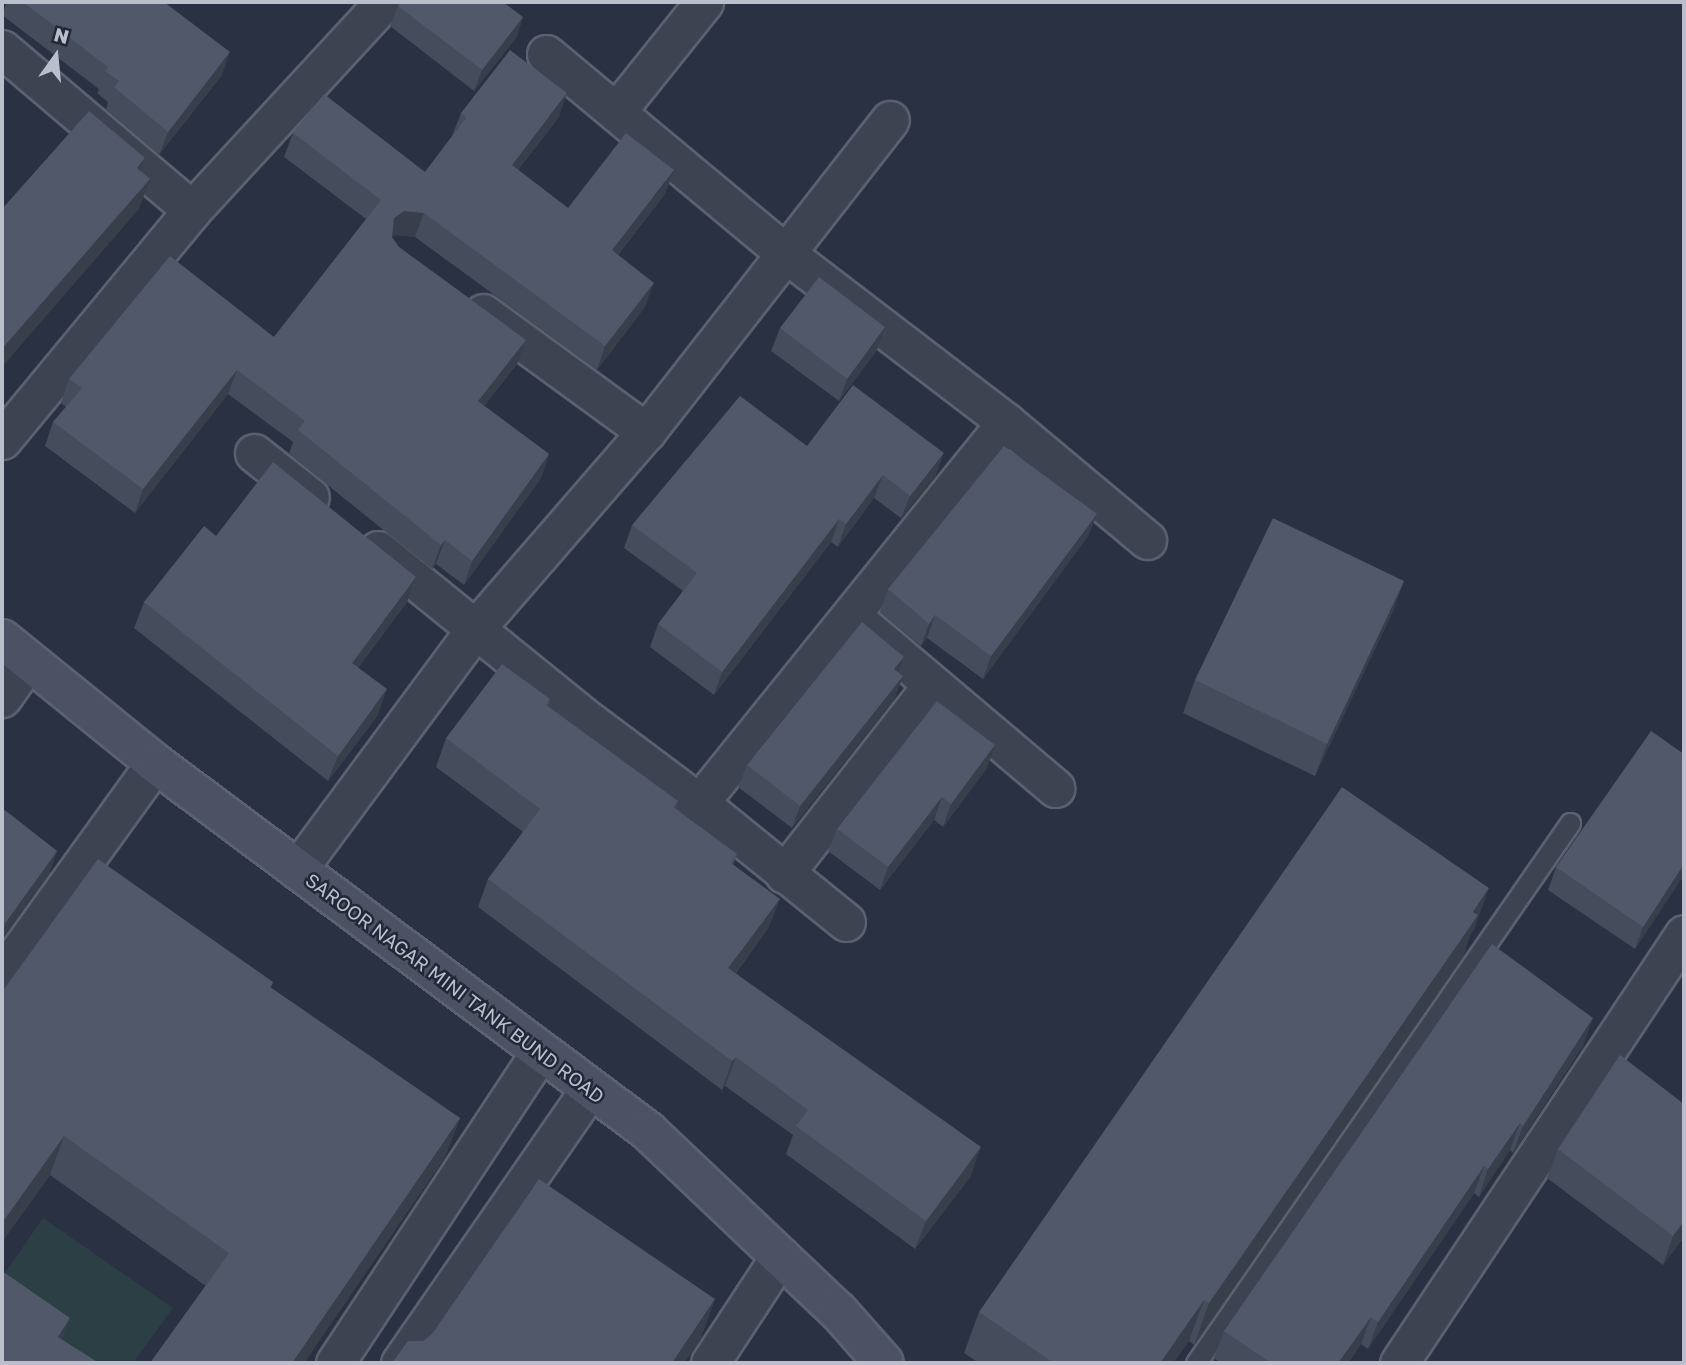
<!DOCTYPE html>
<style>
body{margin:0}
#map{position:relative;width:1686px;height:1365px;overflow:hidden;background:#293142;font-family:"Golos Text",sans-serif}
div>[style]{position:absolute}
.green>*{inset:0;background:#2c3f44}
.roads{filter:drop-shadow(2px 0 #5b616f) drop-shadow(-2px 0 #5b616f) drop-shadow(0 2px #5b616f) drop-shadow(0 -2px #5b616f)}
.service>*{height:19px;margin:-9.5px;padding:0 9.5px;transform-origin:9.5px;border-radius:9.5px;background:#3d4351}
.minor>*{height:37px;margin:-18.5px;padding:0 18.5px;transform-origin:18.5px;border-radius:18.5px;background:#3d4351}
.secondary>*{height:38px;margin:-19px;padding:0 19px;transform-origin:19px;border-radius:19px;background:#4c5264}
.wall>*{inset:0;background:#454c5b}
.shaded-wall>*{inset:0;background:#383e4a}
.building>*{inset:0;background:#50586a}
span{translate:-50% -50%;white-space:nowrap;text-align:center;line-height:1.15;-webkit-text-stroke:5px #222837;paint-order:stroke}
.street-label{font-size:19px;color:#babfcb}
.frame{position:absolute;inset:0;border:4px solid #babfcb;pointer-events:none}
.north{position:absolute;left:21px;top:21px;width:70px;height:70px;-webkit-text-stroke:5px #222837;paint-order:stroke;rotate:15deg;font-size:19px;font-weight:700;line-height:28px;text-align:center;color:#babfcb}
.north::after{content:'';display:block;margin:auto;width:24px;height:32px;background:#babfcb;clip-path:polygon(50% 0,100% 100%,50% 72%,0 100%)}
</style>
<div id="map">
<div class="green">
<div style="clip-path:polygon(43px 1218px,173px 1308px,133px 1363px,77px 1363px,2px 1277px)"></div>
</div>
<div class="roads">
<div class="service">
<div style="left:1196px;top:1363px;width:657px;rotate:-55.29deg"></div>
</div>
<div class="minor">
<div style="left:2px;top:49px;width:249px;rotate:40.3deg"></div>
<div style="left:546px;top:54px;width:311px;rotate:39.8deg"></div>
<div style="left:785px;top:253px;width:278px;rotate:37.4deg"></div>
<div style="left:1006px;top:422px;width:184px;rotate:39.9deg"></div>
<div style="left:616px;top:112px;width:141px;rotate:-51.3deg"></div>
<div style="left:483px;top:313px;width:202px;rotate:36.1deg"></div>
<div style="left:2px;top:440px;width:298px;rotate:-50.4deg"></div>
<div style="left:192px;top:210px;width:283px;rotate:-47.3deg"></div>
<div style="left:254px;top:453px;width:71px;rotate:38.2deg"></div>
<div style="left:378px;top:550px;width:275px;rotate:39deg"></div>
<div style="left:592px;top:723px;width:134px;rotate:36.8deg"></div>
<div style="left:699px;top:803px;width:489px;rotate:-51.1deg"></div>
<div style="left:866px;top:628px;width:248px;rotate:40.2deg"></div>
<div style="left:2px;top:698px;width:45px;rotate:-54.9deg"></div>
<div style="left:699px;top:803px;width:189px;rotate:39deg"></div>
<div style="left:297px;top:870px;width:301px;rotate:-53.5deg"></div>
<div style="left:476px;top:628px;width:259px;rotate:-49.1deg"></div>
<div style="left:646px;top:432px;width:396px;rotate:-52deg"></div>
<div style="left:784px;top:874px;width:240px;rotate:-51.9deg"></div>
<div style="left:2px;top:975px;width:261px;rotate:-54.2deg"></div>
<div style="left:335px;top:1363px;width:372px;rotate:-56.6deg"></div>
<div style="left:400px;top:1363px;width:333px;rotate:-55.3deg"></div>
<div style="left:710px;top:1363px;width:128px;rotate:-56.8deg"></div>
<div style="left:1399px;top:1363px;width:515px;rotate:-56.4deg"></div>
</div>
<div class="secondary">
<div style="left:2px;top:639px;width:197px;rotate:39deg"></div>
<div style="left:155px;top:763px;width:615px;rotate:36.74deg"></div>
<div style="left:648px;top:1131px;width:262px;rotate:43.5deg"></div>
<div style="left:838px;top:1311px;width:69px;rotate:48.5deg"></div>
</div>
</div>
<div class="wall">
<div style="clip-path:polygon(7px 2px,164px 2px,222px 75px,159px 155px,106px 109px,108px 102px,97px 93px,99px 89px,2px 15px)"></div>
<div style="clip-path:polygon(398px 6px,523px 17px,516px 38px,474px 91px,390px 26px)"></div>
<div style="clip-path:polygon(461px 113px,559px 117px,518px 170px,568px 208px,665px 194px,618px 255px,645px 307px,597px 370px,415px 237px,395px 235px,392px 237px,399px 247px,526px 340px,517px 364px,484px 406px,549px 454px,541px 478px,464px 585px,436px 564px,432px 569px,289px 454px,293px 442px,228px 394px,135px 513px,45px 446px,53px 422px,66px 407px,61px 403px,69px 379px,274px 337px,366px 219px,284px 157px,293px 133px,425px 172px,452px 136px)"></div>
<div style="clip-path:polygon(885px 327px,877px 350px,839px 401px,771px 351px,780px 328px)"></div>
<div style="clip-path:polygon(807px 446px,936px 475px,901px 518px,874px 498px,838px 547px,831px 542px,714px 695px,650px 647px,658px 624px,683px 591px,624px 548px,632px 525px)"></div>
<div style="clip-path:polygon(1097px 514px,1088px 536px,983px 679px,927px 638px,921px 646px,880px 612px,888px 589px)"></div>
<div style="clip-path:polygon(216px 536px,416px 577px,407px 602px,358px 668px,378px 715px,328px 781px,134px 628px,144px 602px)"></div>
<div style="clip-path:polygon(1404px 581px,1392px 613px,1315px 776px,1183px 713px,1195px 680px)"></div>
<div style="clip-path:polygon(898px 672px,895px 698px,792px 828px,738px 787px,747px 765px)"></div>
<div style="clip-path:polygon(550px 699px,548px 706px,678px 801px,675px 809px,737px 854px,733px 865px,769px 927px,736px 973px,971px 1176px,915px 1249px,786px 1154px,793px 1135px,725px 1086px,722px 1090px,478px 907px,488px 879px,523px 832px,436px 767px,446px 738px)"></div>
<div style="clip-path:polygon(1684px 754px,1684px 875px,1635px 949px,1548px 890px,1556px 867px)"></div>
<div style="clip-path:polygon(987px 768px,943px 827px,934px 820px,880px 890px,828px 851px,837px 829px)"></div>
<div style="clip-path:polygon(2px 808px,57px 851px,49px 874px,2px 939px)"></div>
<div style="clip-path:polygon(1474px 930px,1470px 935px,1463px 957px,1194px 1345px,1189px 1341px,1173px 1363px,979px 1363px,964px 1353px,979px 1312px)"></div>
<div style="clip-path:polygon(273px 982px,271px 988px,460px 1118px,445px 1157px,304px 1363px,150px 1363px,206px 1286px,50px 1175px,2px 1242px,2px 992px)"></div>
<div style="clip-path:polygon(1583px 1046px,1513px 1153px,1510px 1150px,1479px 1197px,1474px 1193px,1368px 1349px,1361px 1344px,1348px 1363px,1221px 1363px,1214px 1358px,1224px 1331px)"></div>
<div style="clip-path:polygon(1684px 1104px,1684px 1237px,1663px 1265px,1547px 1178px,1558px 1149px)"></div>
</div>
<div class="shaded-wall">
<div style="clip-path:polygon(523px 17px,516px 38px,474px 91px,482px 70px)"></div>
<div style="clip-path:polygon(230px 52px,222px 75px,159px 155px,168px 132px)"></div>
<div style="clip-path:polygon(567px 93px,559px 117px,503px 189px,512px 165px)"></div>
<div style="clip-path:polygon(145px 158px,134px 188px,137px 168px)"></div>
<div style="clip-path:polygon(674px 170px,665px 194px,603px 274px,612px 250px)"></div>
<div style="clip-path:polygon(150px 179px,139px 209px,2px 367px,2px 349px)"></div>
<div style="clip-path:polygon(404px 211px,424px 213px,415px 237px,395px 235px,386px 242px,394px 218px)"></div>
<div style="clip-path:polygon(654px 283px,645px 307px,597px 370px,605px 346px)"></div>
<div style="clip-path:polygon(885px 327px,877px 350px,839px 401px,847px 379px)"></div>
<div style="clip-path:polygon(526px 340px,517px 364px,470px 425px,478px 401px)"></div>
<div style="clip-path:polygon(237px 370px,228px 394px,135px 513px,143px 489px)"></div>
<div style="clip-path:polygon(944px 453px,936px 475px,901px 518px,910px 496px)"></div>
<div style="clip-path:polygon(549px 454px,541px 478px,464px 585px,472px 561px)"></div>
<div style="clip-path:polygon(883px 475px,874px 498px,838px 547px,846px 524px)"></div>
<div style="clip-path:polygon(1097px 514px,1088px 536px,983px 679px,991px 656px)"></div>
<div style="clip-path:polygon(839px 519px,831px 542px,714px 695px,722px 672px)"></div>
<div style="clip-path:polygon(445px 540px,436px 564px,432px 569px,441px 545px)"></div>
<div style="clip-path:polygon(416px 577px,407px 602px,342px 689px,352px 663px)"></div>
<div style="clip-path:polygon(1404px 581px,1392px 613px,1315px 776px,1327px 744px)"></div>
<div style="clip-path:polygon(935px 615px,927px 638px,921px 646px,929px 624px)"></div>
<div style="clip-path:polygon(904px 657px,895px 680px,894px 669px)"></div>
<div style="clip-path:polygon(903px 676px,895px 698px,792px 828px,800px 806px)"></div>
<div style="clip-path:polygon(387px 689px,378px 715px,328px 781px,338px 756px)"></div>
<div style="clip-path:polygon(995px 745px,987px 768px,943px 827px,951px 804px)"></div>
<div style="clip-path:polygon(942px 797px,934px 820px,880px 890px,888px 867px)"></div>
<div style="clip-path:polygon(57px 851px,49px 874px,2px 939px,2px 934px,6px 922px)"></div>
<div style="clip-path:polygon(1684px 864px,1684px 875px,1635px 949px,1643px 927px)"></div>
<div style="clip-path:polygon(1489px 888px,1474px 930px,1470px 935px,1463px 957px,1194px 1345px,1209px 1303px)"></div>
<div style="clip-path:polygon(780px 899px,769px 927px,718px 996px,728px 968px)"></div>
<div style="clip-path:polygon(1593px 1018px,1583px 1046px,1513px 1153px,1523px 1126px)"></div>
<div style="clip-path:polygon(736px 1057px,725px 1086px,722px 1090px,732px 1061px)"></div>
<div style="clip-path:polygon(460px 1118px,445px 1157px,304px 1363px,292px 1363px)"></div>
<div style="clip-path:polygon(1520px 1123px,1510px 1150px,1479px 1197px,1488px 1169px)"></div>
<div style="clip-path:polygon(64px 1136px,50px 1175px,2px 1242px,2px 1223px)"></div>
<div style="clip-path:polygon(981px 1147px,971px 1176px,915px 1249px,926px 1221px)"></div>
<div style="clip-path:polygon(1484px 1166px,1474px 1193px,1368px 1349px,1378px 1322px)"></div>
<div style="clip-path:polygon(1684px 1221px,1684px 1237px,1663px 1265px,1673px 1236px)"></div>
<div style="clip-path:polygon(715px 1299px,700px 1341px,684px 1363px,672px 1363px)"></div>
<div style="clip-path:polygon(1204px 1300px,1189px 1341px,1173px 1363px,1160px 1363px)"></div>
<div style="clip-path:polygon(1371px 1317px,1361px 1344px,1348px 1363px,1338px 1363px)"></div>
<div style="clip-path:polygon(70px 1318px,56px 1357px,58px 1337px)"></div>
</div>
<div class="building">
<div style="clip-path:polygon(23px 2px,164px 2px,230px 52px,168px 132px,114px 87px,119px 81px,105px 71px,108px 67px)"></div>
<div style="clip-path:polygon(400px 2px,503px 2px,523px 17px,482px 70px,398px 6px)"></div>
<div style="clip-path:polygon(510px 50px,567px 93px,512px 165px,568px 208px,626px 133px,674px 170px,612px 250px,654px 283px,605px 346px,424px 213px,404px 211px,394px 218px,392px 238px,399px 247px,526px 340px,478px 401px,549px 454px,472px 561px,445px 540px,441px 545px,298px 430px,305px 421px,237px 370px,143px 489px,53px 422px,82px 388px,69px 379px,170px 256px,274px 337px,381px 200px,293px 133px,324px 94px,425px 172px,466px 118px,461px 113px)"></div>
<div style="clip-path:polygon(89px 111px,145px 158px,137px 168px,150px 179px,2px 349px,2px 209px)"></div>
<div style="clip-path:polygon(819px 277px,885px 327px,847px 379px,780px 328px)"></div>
<div style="clip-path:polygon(853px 385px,944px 453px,910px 496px,883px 475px,846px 524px,839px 519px,722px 672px,658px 624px,697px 573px,632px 525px,740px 396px,807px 446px)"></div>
<div style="clip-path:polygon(1004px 446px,1097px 514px,991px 656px,935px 615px,929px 624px,888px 589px)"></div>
<div style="clip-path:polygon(273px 462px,416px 577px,352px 663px,387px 689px,338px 756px,144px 602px,204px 526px,216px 536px)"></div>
<div style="clip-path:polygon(1273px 518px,1404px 581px,1327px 744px,1195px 680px)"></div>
<div style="clip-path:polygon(862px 622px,904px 657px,894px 669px,903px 676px,800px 806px,747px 765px)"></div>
<div style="clip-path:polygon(502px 664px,550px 699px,546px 705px,678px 801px,673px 807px,737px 854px,731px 863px,780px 899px,728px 968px,981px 1147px,926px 1221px,796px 1126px,808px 1110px,736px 1057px,732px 1061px,488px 879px,540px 809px,446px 738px)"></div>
<div style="clip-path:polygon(937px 701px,995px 745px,951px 804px,942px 797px,888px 867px,837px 829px)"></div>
<div style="clip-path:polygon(1651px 731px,1684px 754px,1684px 864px,1643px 927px,1556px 867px)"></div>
<div style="clip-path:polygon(1342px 787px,1489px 888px,1473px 912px,1478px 915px,1209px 1303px,1204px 1300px,1160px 1363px,1054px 1363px,979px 1312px)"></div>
<div style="clip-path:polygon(2px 808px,57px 851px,6px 922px,2px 919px)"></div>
<div style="clip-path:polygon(98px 859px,273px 982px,270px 987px,460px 1118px,292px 1363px,150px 1363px,229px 1253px,64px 1136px,2px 1223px,2px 992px)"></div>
<div style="clip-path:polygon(1492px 944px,1593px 1018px,1523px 1126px,1520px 1123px,1488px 1169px,1484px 1166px,1378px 1322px,1371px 1317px,1338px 1363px,1271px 1363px,1224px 1331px)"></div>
<div style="clip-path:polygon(1620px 1055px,1684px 1104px,1684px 1221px,1673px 1236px,1558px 1149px)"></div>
<div style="clip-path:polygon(539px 1179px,715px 1299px,672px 1363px,392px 1363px,408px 1341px,423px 1341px,432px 1334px)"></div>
<div style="clip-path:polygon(2px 1271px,70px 1318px,58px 1337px,99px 1363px,2px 1363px)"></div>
</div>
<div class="street-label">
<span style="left:455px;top:988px;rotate:37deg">SAROOR NAGAR MINI TANK BUND ROAD</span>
</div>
<div class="frame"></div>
<div class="north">N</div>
</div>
